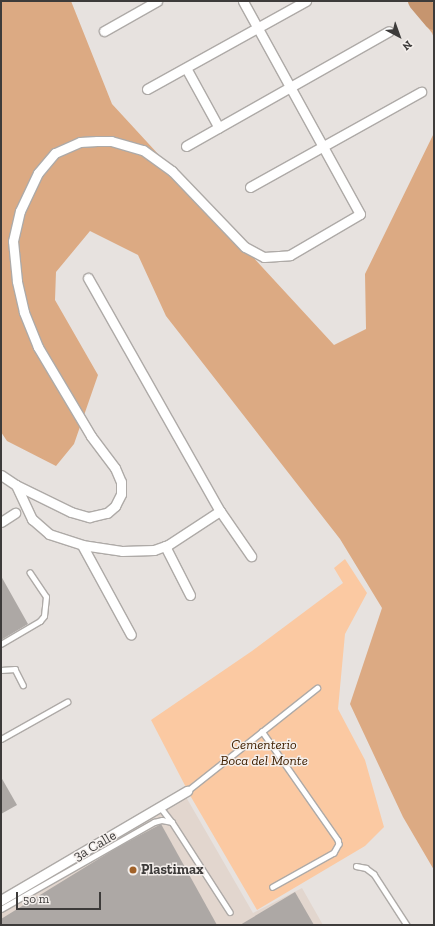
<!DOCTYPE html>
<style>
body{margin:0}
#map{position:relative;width:435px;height:926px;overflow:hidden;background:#e7e2df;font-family:"Zilla Slab",serif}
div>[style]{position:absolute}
.built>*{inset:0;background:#e2d6ce}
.green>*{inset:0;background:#fbc9a2}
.forest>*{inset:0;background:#dcaa83}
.river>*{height:20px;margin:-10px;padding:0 10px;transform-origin:10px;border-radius:10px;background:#c6956f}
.building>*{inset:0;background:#ada8a5}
.roads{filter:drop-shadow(1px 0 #aeaaa7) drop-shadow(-1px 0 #aeaaa7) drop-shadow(0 1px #aeaaa7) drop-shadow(0 -1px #aeaaa7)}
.lane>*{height:4.5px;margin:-2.25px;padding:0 2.25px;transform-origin:2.25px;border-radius:2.25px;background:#fff}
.street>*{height:9px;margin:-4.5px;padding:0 4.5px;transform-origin:4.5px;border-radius:4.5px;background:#fff}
.dots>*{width:11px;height:11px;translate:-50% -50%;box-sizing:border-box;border:2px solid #f4efec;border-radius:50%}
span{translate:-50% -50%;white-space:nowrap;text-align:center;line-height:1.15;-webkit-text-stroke:3px #f4efec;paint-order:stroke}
.park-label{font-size:14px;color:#412102;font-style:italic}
.street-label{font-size:14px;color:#3d3b3a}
.poi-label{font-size:14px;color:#3d3b3a;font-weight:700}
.left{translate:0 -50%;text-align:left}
.frame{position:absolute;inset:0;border:2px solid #3d3b3a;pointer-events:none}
.north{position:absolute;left:379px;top:16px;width:40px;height:40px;-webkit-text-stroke:3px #f4efec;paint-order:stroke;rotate:139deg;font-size:11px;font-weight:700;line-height:16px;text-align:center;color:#3d3b3a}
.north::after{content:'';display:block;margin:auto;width:14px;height:18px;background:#3d3b3a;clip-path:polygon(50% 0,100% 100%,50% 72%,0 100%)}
.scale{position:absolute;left:16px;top:892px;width:85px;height:18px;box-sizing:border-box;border:2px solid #3d3b3a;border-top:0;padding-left:5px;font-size:12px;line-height:14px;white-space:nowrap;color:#3d3b3a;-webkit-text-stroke:3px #f4efec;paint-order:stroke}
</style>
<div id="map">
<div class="built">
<div style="clip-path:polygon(186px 797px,253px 913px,302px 888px,323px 925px,1px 925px,1px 912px)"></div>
</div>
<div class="green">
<div style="clip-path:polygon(345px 559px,367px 593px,345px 634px,338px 709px,365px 760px,384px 827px,365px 846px,257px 910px,191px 797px,151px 720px,252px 651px,343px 583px,334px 568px)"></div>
</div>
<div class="forest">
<div style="clip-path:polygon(1px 1px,71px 1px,112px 104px,334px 345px,366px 329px,365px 274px,434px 133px,434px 870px,403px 817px,350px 704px,382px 608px,340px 539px,166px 316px,138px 255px,90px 231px,56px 272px,55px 300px,98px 375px,74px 444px,56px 466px,7px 441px,1px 432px)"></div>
<div style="clip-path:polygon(407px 1px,434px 1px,434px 38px,432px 33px)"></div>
</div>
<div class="river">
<div style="left:418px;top:1px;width:25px;rotate:50deg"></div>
</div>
<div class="building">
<div style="clip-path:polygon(1px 576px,28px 624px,1px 640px)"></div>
<div style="clip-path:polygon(1px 777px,17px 805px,1px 814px)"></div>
<div style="clip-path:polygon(161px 824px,217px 925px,1px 925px,1px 919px,118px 847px)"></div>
<div style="clip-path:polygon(295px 892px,314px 925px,240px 925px)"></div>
</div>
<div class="roads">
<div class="lane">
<div style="left:1px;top:644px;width:45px;rotate:-30.5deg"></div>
<div style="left:40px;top:621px;width:6px;rotate:-51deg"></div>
<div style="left:44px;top:616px;width:19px;rotate:-84deg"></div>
<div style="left:46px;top:597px;width:29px;rotate:-124deg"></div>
<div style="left:1px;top:670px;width:14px;rotate:-4deg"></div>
<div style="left:15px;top:669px;width:18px;rotate:63deg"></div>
<div style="left:262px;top:731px;width:133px;rotate:55.1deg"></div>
<div style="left:338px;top:840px;width:4px;rotate:76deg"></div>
<div style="left:339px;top:844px;width:10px;rotate:119deg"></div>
<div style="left:334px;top:853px;width:70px;rotate:150.9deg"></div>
<div style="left:1px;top:739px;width:76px;rotate:-29.3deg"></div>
<div style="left:187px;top:791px;width:166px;rotate:-38.4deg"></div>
<div style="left:161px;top:808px;width:18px;rotate:52deg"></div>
<div style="left:356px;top:866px;width:10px;rotate:11deg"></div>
<div style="left:366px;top:868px;width:10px;rotate:37deg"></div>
<div style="left:374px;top:874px;width:61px;rotate:57.1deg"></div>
<div style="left:1px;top:909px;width:176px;rotate:-29.6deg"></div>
<div style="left:154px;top:822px;width:8px;rotate:-14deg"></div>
<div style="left:162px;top:820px;width:10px;rotate:11deg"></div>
<div style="left:172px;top:822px;width:107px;rotate:57.2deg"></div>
</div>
<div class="street">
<div style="left:104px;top:31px;width:61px;rotate:-29.5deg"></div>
<div style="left:186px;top:68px;width:68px;rotate:61.2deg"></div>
<div style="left:147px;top:89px;width:182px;rotate:-29deg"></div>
<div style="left:186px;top:146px;width:233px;rotate:-29.5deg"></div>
<div style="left:250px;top:187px;width:196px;rotate:-29.1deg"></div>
<div style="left:88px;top:278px;width:268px;rotate:60.5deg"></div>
<div style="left:220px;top:511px;width:55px;rotate:55.4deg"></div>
<div style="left:1px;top:475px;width:18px;rotate:34deg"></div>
<div style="left:16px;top:485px;width:61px;rotate:26.1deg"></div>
<div style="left:71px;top:512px;width:19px;rotate:16deg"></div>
<div style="left:89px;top:517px;width:18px;rotate:-13deg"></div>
<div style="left:107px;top:513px;width:11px;rotate:-41deg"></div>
<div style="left:115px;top:506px;width:13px;rotate:-63deg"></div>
<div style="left:121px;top:494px;width:12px;rotate:-90deg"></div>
<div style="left:121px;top:482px;width:15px;rotate:-113deg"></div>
<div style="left:115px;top:468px;width:40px;rotate:-127deg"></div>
<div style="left:91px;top:436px;width:104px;rotate:-120.8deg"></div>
<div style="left:38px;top:347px;width:38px;rotate:-112deg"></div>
<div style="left:24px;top:312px;width:32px;rotate:-103deg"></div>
<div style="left:17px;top:281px;width:40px;rotate:-95.7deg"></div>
<div style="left:13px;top:241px;width:31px;rotate:-77deg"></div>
<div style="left:20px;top:211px;width:42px;rotate:-64.7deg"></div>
<div style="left:38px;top:173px;width:26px;rotate:-50deg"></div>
<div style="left:55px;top:153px;width:27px;rotate:-24deg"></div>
<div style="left:80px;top:142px;width:17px;rotate:-3deg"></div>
<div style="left:97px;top:141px;width:14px"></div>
<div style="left:111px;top:141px;width:33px;rotate:16deg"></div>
<div style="left:143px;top:150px;width:36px;rotate:36deg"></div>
<div style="left:172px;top:171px;width:105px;rotate:46.2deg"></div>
<div style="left:245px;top:247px;width:21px;rotate:28deg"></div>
<div style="left:264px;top:257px;width:26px;rotate:-4deg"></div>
<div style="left:290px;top:255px;width:81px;rotate:-30.4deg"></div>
<div style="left:360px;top:214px;width:243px;rotate:-118.8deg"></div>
<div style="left:16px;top:485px;width:38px;rotate:65deg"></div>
<div style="left:32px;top:519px;width:23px;rotate:41deg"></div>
<div style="left:49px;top:534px;width:35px;rotate:18deg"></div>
<div style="left:82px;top:545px;width:40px;rotate:8.5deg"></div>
<div style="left:122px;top:551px;width:32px;rotate:-2deg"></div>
<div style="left:154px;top:550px;width:15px;rotate:-20deg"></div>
<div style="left:168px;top:545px;width:62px;rotate:-33.2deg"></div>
<div style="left:1px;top:522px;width:17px;rotate:-33deg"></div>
<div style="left:82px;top:545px;width:102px;rotate:61.4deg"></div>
<div style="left:165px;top:546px;width:55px;rotate:63deg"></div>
<div style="left:1px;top:900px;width:216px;rotate:-30.4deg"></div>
</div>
</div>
<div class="dots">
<div style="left:133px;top:870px;background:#a16229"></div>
</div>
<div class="park-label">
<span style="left:264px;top:753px">Cementerio<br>Boca del Monte</span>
</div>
<div class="street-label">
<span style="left:95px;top:846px;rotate:-30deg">3a Calle</span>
</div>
<div class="poi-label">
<span class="left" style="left:141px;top:870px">Plastimax</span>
</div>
<div class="frame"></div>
<div class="north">N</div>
<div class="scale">50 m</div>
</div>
